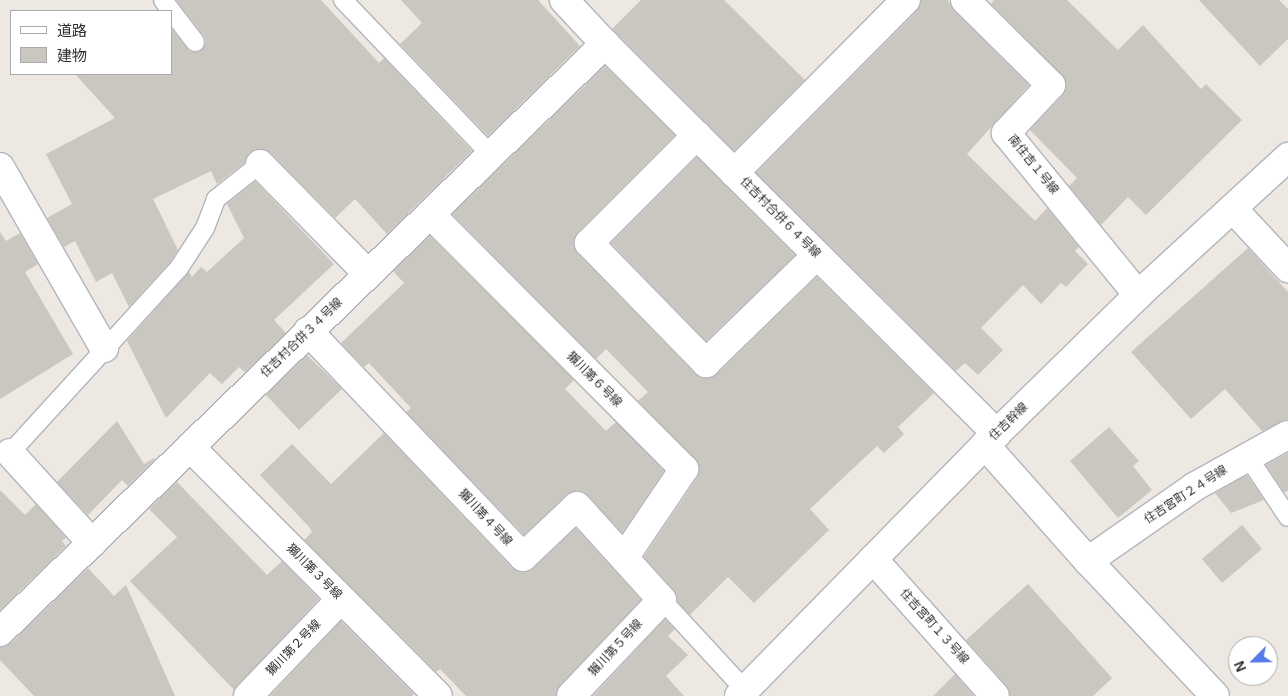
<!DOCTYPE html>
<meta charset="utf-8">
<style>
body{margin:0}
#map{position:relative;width:1288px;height:696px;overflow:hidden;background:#eee8e2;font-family:Helvetica,"Noto Sans JP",sans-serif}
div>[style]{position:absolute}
.building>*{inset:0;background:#cac6c0}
.roads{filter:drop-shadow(1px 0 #b3b5bc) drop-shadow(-1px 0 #b3b5bc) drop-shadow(0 1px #b3b5bc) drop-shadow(0 -1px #b3b5bc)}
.lane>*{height:18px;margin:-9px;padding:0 9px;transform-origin:9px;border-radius:9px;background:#fff}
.street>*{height:28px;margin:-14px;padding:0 14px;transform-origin:14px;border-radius:14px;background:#fff}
.secondary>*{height:28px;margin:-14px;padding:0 14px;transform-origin:14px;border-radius:14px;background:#fff}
span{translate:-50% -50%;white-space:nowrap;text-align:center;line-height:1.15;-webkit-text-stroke:5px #fff;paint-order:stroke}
.street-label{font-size:12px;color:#2e2e2e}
.legend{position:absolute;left:10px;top:10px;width:162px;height:65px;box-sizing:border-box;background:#fff;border:1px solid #ababab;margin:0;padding:6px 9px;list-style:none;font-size:15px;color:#2e2e2e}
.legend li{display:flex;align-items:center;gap:10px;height:25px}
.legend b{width:25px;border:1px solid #ababab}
.north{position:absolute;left:1228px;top:636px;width:50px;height:50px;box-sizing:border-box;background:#fff;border:1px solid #ababab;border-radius:50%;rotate:247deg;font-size:14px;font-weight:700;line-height:20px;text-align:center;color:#2e2e2e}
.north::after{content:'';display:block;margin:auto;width:18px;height:22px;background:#557be8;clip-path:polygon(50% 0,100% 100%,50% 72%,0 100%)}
</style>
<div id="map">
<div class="building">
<div style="clip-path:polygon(176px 0,321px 0,379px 63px,384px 58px,472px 151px,387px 234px,355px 199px,335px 218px,271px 153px,264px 149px,256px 149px,249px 153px,245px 162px,217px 184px,211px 171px,153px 199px,178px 250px,171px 261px,129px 307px,112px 273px,96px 282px,75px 241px,64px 247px,47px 218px,72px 204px,46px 154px,115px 118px,75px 74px,171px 74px,171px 28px,190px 52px,202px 50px,206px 41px,204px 36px)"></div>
<div style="clip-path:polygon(401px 0,538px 0,580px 46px,488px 136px,400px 44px,422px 23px)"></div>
<div style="clip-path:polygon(641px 0,724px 0,805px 80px,734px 151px,612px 29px)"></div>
<div style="clip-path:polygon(921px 0,948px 0,954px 11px,1029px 85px,967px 154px,1035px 221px,1047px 208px,1079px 247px,1075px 251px,1088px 264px,1066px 287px,1061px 283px,1041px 304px,1023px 285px,981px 328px,1003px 350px,978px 375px,965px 363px,956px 371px,756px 173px,917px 11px)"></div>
<div style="clip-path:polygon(994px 0,1067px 0,1118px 50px,1143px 25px,1201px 89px,1206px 84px,1242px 120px,1146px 215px,1128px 197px,1101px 225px,1069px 186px,1077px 178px,1030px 130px,1062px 96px,1066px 88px,1066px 80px,991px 4px)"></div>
<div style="clip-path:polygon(1199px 0,1279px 0,1288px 9px,1288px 39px,1260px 66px)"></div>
<div style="clip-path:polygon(605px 66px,675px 135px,578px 232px,574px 239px,574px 247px,578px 254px,695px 374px,702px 378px,710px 378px,717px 374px,817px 277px,934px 393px,898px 427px,904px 434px,884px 453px,877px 446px,810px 509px,829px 530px,754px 603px,728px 577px,690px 615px,677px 601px,674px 590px,644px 557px,697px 478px,699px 464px,638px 401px,648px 392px,606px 349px,596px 359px,452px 214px)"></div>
<div style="clip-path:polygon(697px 157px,795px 255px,706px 341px,611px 243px)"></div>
<div style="clip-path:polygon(255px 181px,334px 264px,274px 320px,286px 333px,245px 372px,239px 367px,222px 384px,210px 373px,166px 418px,127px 341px,189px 272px,192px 277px,201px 267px,207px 272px,244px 238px,227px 204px)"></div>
<div style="clip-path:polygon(0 232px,6px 241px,20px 233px,38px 264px,25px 272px,73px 354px,0 399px)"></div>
<div style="clip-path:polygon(430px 236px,574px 380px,565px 389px,606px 431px,616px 422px,664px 471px,622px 533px,589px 496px,582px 491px,574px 491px,566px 495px,524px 535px,406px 412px,411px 408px,369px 363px,364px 367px,341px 343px,404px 283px,393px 271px)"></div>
<div style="clip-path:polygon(1248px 248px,1288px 292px,1288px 419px,1262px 431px,1225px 389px,1191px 419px,1131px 352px)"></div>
<div style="clip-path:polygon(307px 355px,342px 389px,299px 430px,266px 395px)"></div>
<div style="clip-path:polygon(117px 421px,144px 464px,154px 458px,155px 459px,128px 486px,122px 480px,88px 515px,57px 482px)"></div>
<div style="clip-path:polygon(1109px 427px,1139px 461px,1133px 466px,1152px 490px,1118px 518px,1070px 461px)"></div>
<div style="clip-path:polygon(384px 433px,512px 568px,519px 572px,526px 572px,533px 569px,576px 528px,641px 600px,560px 685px,556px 696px,466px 696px,440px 669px,436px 672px,304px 540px,312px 532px,310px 528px,260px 475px,292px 444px,331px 484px)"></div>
<div style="clip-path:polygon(1288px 453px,1288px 491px,1284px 492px,1266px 465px)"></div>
<div style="clip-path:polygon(1247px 475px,1264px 500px,1231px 513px,1215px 493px)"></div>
<div style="clip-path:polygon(177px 482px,267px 575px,282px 561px,319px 599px,234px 690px,130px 581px,177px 537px,149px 509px)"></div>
<div style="clip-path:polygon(0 490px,25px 515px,36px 504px,66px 538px,62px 541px,66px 546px,0 610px)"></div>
<div style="clip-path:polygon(1242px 525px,1262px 549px,1222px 583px,1202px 559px)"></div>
<div style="clip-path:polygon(88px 568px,114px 596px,126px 585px,175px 696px,34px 696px,0 660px,0 647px,11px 643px)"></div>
<div style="clip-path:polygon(1028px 584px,1112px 678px,1093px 696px,1010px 696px,1007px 686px,966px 640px)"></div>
<div style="clip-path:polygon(665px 619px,675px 629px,668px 636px,688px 655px,666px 676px,684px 696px,593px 696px)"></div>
<div style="clip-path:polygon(341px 621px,414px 694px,412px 696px,270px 696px)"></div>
<div style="clip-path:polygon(955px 674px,974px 696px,933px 696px)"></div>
</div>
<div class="roads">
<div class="lane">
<div style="left:163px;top:0;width:53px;rotate:52.7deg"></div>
<div style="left:343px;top:0;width:213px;rotate:46.3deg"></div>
<div style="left:10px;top:453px;width:251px;rotate:-47.6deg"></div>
<div style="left:179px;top:268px;width:48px;rotate:-57deg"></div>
<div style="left:205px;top:228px;width:31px;rotate:-69deg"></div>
<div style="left:216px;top:199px;width:56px;rotate:-38.5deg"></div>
<div style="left:1248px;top:457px;width:72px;rotate:56.3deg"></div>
<div style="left:662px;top:600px;width:122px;rotate:47.3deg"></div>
</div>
<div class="street">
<div style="left:564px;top:0;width:60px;rotate:47deg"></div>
<div style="left:605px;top:44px;width:553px;rotate:44.85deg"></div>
<div style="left:965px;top:0;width:121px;rotate:44.7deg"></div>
<div style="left:1051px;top:85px;width:66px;rotate:133.2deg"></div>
<div style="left:1006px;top:133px;width:209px;rotate:50.8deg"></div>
<div style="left:697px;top:135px;width:153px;rotate:135deg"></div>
<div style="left:589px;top:243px;width:168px;rotate:45.7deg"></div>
<div style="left:706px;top:363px;width:155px;rotate:-44.2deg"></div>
<div style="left:260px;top:164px;width:154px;rotate:45.5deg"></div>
<div style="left:0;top:167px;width:209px;rotate:60.1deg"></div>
<div style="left:734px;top:173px;width:244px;rotate:-45.2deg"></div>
<div style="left:1233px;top:209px;width:81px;rotate:47deg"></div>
<div style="left:430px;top:214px;width:360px;rotate:45.1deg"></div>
<div style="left:684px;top:469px;width:107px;rotate:124deg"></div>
<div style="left:308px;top:331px;width:312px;rotate:46.4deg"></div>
<div style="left:523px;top:557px;width:74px;rotate:-43.4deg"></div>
<div style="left:577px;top:506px;width:127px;rotate:47.9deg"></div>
<div style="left:662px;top:600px;width:132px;rotate:133.5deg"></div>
<div style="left:985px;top:445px;width:155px;rotate:48.4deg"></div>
<div style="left:1088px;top:561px;width:185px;rotate:46.7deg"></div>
<div style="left:190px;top:447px;width:351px;rotate:45.1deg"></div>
<div style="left:10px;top:453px;width:122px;rotate:47.7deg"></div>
<div style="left:873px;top:559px;width:183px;rotate:48.3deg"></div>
<div style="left:1088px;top:561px;width:129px;rotate:-34.9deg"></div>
<div style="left:1194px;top:487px;width:107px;rotate:-29deg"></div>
<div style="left:0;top:632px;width:844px;rotate:-44.18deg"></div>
<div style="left:248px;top:696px;width:134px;rotate:-46.2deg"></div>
</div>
<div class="secondary">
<div style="left:739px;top:696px;width:351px;rotate:-45.6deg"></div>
<div style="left:985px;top:445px;width:214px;rotate:-44.4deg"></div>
<div style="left:1138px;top:295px;width:204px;rotate:-42.6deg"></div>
</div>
</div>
<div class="street-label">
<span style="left:1033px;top:165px;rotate:51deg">南住吉１号線</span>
<span style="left:780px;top:218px;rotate:45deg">住吉村合併６４号線</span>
<span style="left:302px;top:338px;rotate:-44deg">住吉村合併３４号線</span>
<span style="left:594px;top:380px;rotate:45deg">獺川第６号線</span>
<span style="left:1009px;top:422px;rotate:-44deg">住吉幹線</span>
<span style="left:1186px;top:495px;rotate:-33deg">住吉宮町２４号線</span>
<span style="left:485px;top:518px;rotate:47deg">獺川第４号線</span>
<span style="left:314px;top:572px;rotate:45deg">獺川第３号線</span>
<span style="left:934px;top:627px;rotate:48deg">住吉宮町１３号線</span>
<span style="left:294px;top:648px;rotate:-46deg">獺川第２号線</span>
<span style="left:616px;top:648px;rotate:-47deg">獺川第５号線</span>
</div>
<ul class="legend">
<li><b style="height:6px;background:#fff"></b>道路</li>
<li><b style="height:14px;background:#cac6c0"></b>建物</li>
</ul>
<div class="north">N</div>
</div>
